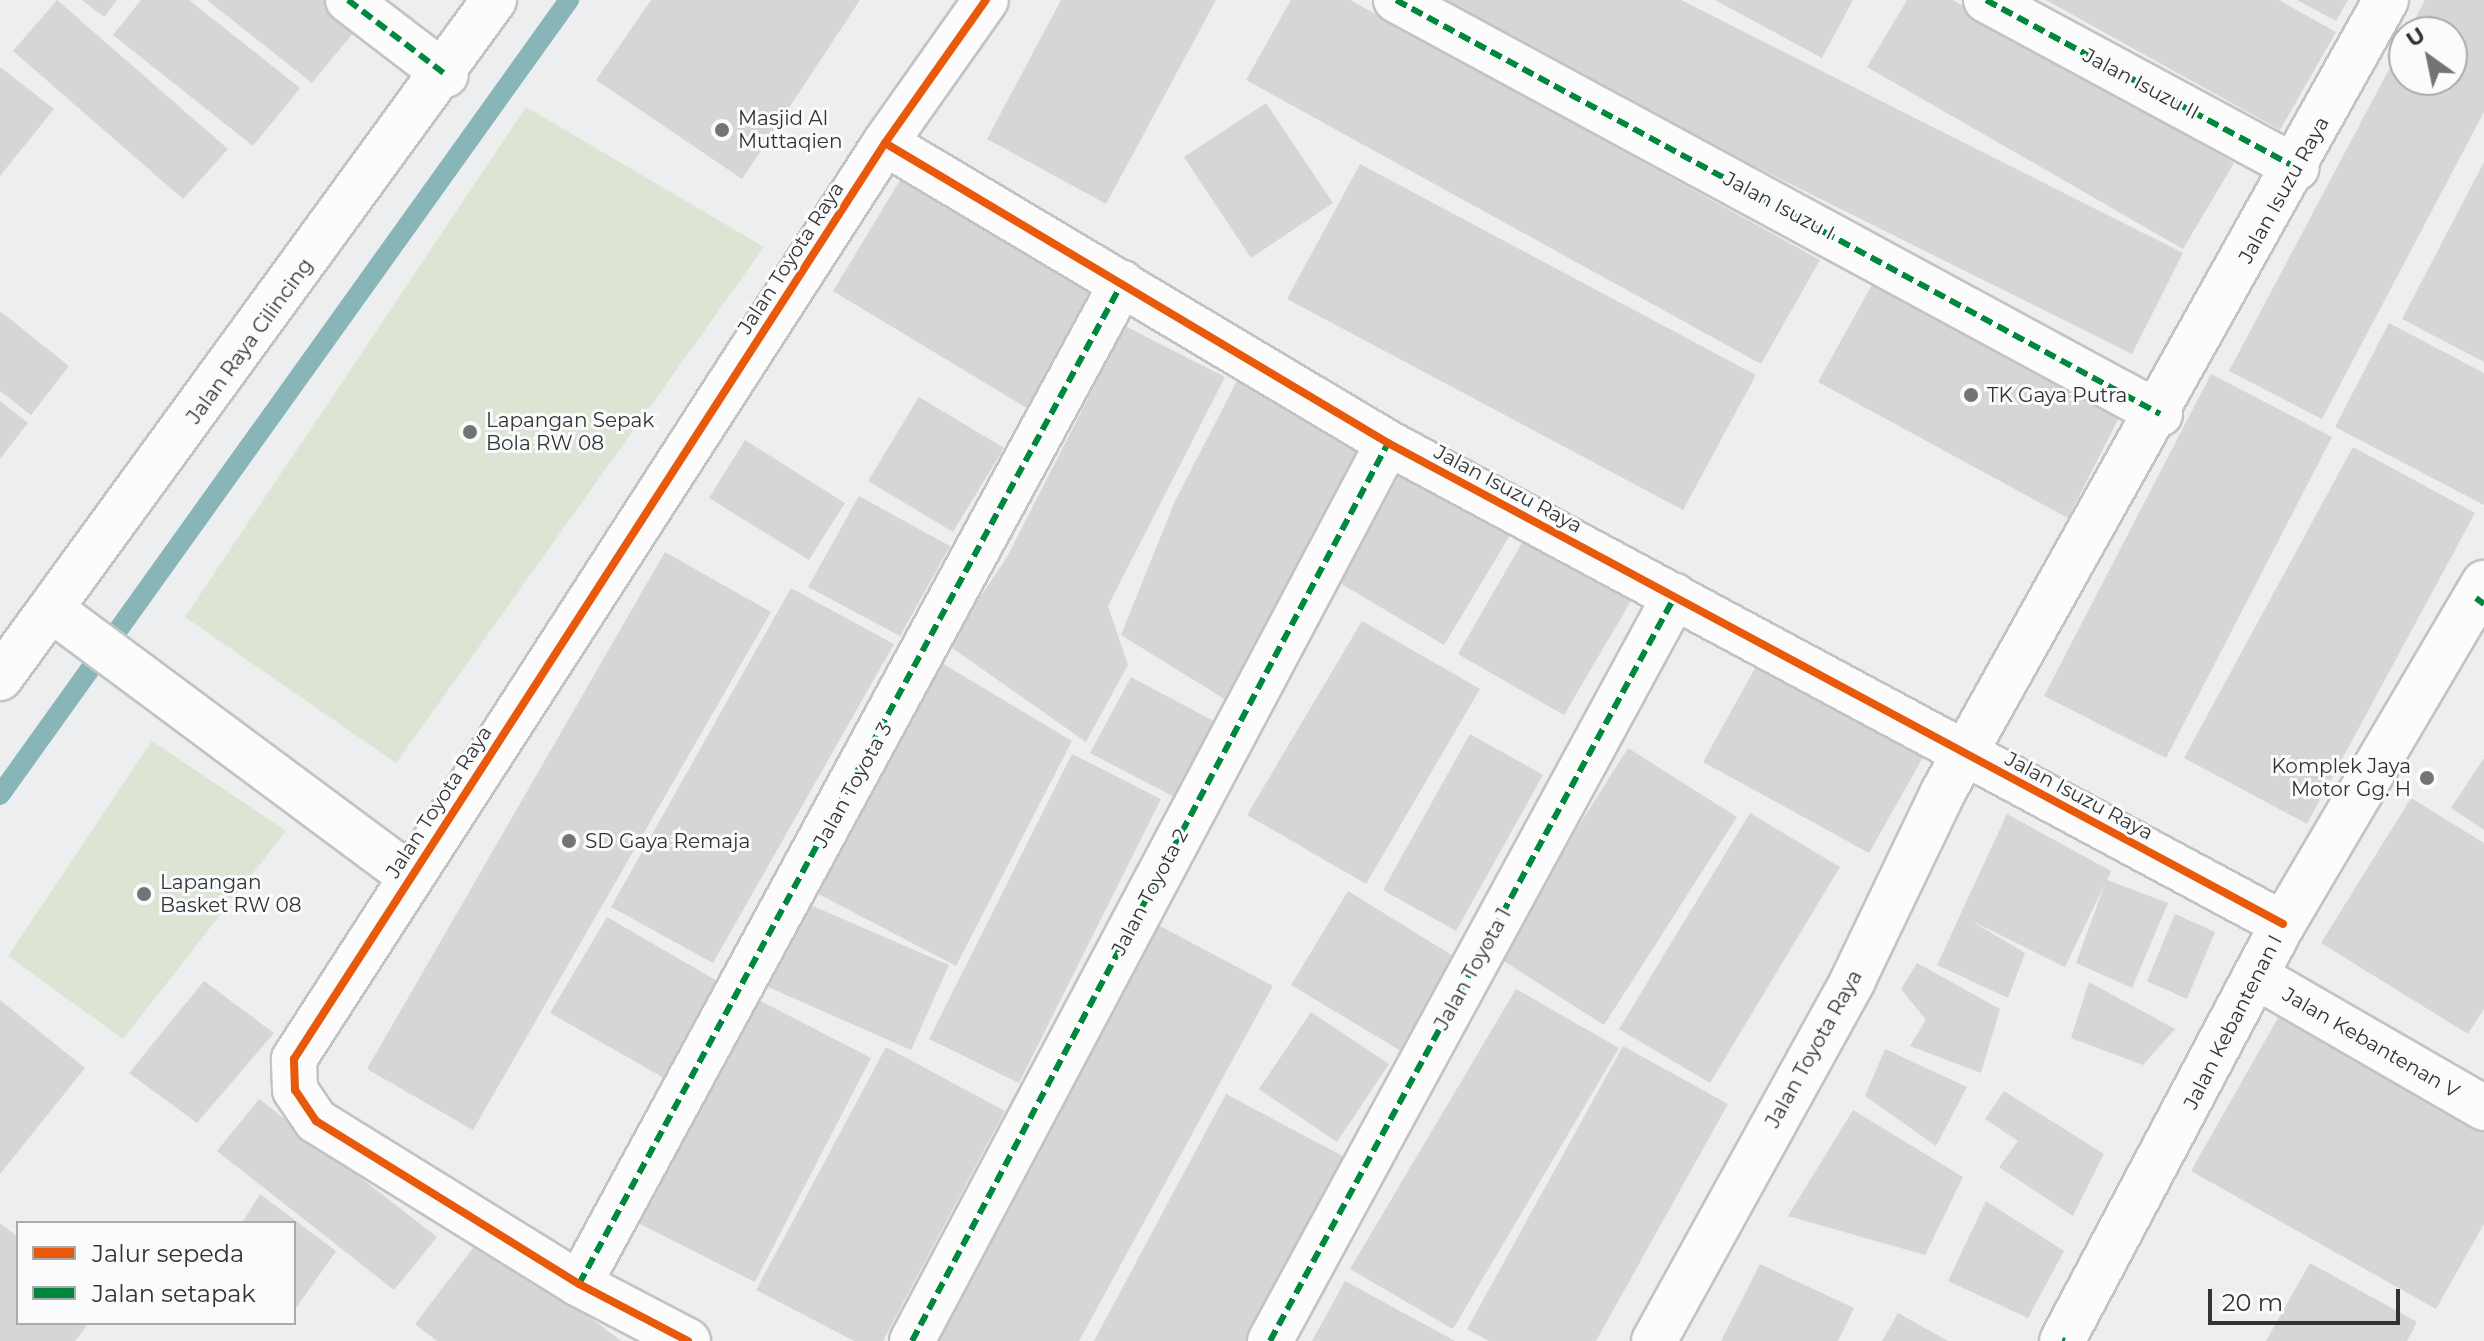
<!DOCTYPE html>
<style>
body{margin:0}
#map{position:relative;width:2484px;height:1341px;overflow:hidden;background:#edeeef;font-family:Montserrat,sans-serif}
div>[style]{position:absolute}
.green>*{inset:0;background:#dee4d4}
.stream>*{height:20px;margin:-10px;padding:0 10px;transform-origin:10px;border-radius:10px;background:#88b5b7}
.building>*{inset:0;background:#d6d6d6}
.roads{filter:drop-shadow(2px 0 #c3c3c4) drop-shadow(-2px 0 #c3c3c4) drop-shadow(0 2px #c3c3c4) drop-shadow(0 -2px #c3c3c4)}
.minor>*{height:44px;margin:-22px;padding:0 22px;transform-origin:22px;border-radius:22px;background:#fcfcfd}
.tertiary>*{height:44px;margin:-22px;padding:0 22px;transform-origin:22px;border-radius:22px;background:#fcfcfd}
.quiet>*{height:6px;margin-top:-3px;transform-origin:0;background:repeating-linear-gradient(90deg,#00873e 0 12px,transparent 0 18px)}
.cycleway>*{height:8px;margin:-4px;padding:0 4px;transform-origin:4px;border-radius:4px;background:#e8590c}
.dots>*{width:22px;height:22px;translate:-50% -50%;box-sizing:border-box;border:4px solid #fafbfd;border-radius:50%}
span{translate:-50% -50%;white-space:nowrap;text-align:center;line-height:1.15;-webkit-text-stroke:6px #fafbfd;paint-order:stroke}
.street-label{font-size:20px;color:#323334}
.poi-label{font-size:20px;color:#323334}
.left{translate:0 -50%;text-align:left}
.right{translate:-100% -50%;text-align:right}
.legend{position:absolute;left:16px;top:1221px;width:280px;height:104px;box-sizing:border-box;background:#fafbfd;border:2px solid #aaabad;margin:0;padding:10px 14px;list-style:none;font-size:24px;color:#323334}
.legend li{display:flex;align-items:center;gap:16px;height:40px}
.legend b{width:40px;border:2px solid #aaabad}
.north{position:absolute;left:2388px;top:16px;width:80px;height:80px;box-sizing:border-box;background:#fafbfd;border:2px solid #aaabad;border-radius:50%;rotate:327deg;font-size:22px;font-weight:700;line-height:32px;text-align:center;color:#323334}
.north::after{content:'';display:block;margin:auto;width:28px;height:36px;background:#737475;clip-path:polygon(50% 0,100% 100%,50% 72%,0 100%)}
.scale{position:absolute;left:2208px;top:1289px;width:192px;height:36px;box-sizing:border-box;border:4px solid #323334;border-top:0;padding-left:10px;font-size:24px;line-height:28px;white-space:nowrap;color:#323334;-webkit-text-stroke:6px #fafbfd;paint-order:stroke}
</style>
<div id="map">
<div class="green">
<div style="clip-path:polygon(526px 107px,764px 247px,396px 763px,185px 617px)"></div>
<div style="clip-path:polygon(152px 741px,286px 831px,123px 1039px,8px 956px)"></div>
</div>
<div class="stream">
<div style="left:0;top:795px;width:978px;rotate:-54.41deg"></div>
</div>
<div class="building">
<div style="clip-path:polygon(57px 0,228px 149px,183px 199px,13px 51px)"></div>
<div style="clip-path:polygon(82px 0,117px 0,104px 17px)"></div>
<div style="clip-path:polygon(141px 0,189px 0,300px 88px,253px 146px,113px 35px)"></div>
<div style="clip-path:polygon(207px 0,326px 0,359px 26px,312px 83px)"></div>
<div style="clip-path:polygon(651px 0,860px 0,742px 179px,596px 80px)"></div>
<div style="clip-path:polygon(1061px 0,1216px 0,1106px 204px,987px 139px)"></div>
<div style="clip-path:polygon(1291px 0,1350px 0,1820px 260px,1761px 364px,1246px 80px)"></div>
<div style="clip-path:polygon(1444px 0,1681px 0,2183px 253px,2132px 354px,1656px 117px)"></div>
<div style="clip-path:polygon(1715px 0,1853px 0,1822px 58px)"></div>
<div style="clip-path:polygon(1907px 0,1953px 0,2234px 163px,2183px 249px,1867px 67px)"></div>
<div style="clip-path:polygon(2046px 0,2279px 0,2336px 32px,2280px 130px)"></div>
<div style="clip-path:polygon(2297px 0,2348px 0,2336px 21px)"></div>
<div style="clip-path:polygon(2425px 0,2484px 0,2484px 112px,2322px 419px,2229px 371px,2404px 41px,2404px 80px,2452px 80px,2452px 32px,2408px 32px)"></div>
<div style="clip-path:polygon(0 67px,54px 109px,0 176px)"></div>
<div style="clip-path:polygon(1266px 103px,1333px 203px,1251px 258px,1184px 157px)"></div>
<div style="clip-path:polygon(2484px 162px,2484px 362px,2402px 319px)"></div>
<div style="clip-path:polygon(1360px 164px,1756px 375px,1683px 510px,1287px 299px)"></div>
<div style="clip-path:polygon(908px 167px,1106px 285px,1030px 410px,833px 291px)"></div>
<div style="clip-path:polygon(1878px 274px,2124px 408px,2068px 518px,1818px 382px)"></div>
<div style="clip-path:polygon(0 311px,69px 366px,31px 415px,0 391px)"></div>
<div style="clip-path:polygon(2389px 323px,2484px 373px,2484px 505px,2335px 427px)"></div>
<div style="clip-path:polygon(1125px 326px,1225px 377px,1108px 606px,1128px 665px,1086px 742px,948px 645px,1007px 557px)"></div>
<div style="clip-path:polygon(2211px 374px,2332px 437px,2166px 758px,2044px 696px)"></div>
<div style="clip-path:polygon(1238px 379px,1375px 450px,1239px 708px,1121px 635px,1175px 501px)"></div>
<div style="clip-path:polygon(919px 397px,1004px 448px,953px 532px,868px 481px)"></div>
<div style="clip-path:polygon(0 401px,28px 423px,0 459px)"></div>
<div style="clip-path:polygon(745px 440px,845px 503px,809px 560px,709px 498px)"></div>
<div style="clip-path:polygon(2353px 447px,2475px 513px,2307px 824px,2184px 758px)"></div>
<div style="clip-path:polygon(1410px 458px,1518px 522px,1444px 645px,1335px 580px)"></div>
<div style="clip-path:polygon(859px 496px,950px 546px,900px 636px,808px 587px)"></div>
<div style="clip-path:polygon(1531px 527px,1638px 589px,1564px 715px,1458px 654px)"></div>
<div style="clip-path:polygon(665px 552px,771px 612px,473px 1130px,367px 1069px)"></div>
<div style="clip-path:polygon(791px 588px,894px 644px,713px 963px,611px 907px)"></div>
<div style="clip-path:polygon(1362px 621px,1480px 689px,1366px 884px,1247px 815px)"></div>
<div style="clip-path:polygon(1764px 652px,1930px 745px,1869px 853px,1703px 762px)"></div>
<div style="clip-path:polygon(930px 656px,1072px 741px,956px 966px,807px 888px)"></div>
<div style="clip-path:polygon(1131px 677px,1223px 726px,1182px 801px,1090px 753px)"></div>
<div style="clip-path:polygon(1470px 734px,1543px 775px,1456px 931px,1383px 890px)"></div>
<div style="clip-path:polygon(1628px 748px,1737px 817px,1604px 1025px,1496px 956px)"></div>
<div style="clip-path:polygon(1072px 754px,1161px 799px,1019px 1083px,929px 1039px)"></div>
<div style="clip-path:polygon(2484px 758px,2484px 830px,2451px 808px)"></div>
<div style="clip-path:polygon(2411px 798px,2484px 843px,2484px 1009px,2468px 1034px,2321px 943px)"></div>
<div style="clip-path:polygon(1750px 813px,1840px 867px,1710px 1083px,1619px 1029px)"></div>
<div style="clip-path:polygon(2007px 814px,2111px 871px,2107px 880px,2168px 903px,2132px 988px,2076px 963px,2105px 884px,2065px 967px,1970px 920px,2025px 953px,2008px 998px,1937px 965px)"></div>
<div style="clip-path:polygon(1348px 891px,1458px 959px,1401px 1051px,1291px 985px)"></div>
<div style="clip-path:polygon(806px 903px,949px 965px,911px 1050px,768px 987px)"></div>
<div style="clip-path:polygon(2175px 914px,2215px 932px,2187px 999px,2147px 981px)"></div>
<div style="clip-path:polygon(607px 917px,719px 982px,664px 1078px,550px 1013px)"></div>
<div style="clip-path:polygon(1143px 917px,1273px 986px,1079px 1341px,919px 1341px)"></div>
<div style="clip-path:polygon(1917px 963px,2000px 1009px,1981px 1073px,1910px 1046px,1926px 1020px,1901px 989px)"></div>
<div style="clip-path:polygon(204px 981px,274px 1033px,197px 1123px,129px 1073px)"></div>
<div style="clip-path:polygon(2089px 982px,2175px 1029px,2143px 1065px,2071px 1038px)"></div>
<div style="clip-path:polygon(1516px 989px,1619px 1048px,1453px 1329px,1350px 1269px)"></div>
<div style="clip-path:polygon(751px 996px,871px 1058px,755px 1282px,628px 1218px)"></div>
<div style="clip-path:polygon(0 1000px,85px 1068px,0 1174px)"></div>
<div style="clip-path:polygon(1311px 1012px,1389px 1064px,1337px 1142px,1259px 1089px)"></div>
<div style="clip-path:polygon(2279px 1016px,2484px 1130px,2484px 1224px,2436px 1309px,2191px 1171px)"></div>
<div style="clip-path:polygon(1623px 1046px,1728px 1104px,1596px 1341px,1489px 1341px,1467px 1329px)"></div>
<div style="clip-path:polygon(886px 1047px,1005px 1111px,883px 1341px,854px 1341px,756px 1290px)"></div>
<div style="clip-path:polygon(1885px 1049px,1967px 1087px,1936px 1146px,1865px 1096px)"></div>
<div style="clip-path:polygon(2004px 1091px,2104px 1154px,2073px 1216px,1999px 1167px,2018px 1141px,1985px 1119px)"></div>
<div style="clip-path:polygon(1226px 1094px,1352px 1161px,1256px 1341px,1094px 1341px)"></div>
<div style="clip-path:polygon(259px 1099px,437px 1237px,394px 1290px,217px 1151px)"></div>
<div style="clip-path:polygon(1853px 1110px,1963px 1177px,1925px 1255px,1788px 1216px)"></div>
<div style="clip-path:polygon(260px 1194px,336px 1251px,294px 1311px,294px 1223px,242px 1223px)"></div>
<div style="clip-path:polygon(1986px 1201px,2064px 1251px,2028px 1318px,1948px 1281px)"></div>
<div style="clip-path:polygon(0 1223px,18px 1237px,18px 1323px,89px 1323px,75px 1341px,0 1341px)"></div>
<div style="clip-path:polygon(483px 1235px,621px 1341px,437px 1341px,415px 1324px)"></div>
<div style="clip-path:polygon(2310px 1263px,2417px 1322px,2407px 1341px,2266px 1341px)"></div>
<div style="clip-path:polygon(1760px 1264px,1854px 1308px,1838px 1341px,1721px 1341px)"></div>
<div style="clip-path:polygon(1345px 1281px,1455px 1341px,1312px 1341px)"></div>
<div style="clip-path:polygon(1898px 1313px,1948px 1341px,1882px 1341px)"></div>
</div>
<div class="roads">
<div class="minor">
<div style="left:348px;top:0;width:123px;rotate:37.4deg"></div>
<div style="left:1396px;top:0;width:869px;rotate:28.45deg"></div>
<div style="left:1986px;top:0;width:353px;rotate:28.4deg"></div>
<div style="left:885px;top:143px;width:586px;rotate:30.81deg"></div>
<div style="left:1388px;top:443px;width:1016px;rotate:28.25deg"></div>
<div style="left:52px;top:610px;width:446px;rotate:36.6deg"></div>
<div style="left:2259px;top:978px;width:260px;rotate:30deg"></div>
<div style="left:579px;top:1284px;width:1139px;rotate:-61.52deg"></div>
<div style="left:688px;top:1341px;width:123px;rotate:-152.4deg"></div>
<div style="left:579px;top:1284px;width:309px;rotate:-148.2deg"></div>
<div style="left:316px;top:1121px;width:37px;rotate:-124deg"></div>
<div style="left:295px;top:1090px;width:31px;rotate:-92deg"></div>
<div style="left:294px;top:1059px;width:1090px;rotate:-57.17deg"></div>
<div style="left:885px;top:143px;width:175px;rotate:-54.8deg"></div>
<div style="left:912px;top:1341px;width:1016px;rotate:-62.07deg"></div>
<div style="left:1270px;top:1341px;width:848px;rotate:-61.47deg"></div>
<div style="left:1654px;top:1341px;width:412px;rotate:-61.1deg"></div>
<div style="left:1853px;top:980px;width:206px;rotate:-64.4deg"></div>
<div style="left:1942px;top:794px;width:910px;rotate:-60.79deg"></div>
</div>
<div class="tertiary">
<div style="left:0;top:678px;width:839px;rotate:-53.92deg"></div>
<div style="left:2062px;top:1341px;width:472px;rotate:-62.1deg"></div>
<div style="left:2283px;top:924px;width:396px;rotate:-59.5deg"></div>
</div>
</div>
<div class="quiet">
<div style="left:348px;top:0;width:123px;rotate:37.4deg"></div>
<div style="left:1396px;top:0;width:869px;rotate:28.45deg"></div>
<div style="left:1986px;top:0;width:353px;rotate:28.4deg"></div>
<div style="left:2476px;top:598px;width:10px;rotate:37deg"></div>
<div style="left:579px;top:1284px;width:1139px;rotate:-61.52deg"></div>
<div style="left:2062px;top:1340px;width:3px;rotate:18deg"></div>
<div style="left:912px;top:1341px;width:1016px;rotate:-62.07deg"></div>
<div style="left:1270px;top:1341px;width:848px;rotate:-61.47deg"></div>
</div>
<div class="cycleway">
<div style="left:885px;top:143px;width:586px;rotate:30.81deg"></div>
<div style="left:1388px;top:443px;width:1016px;rotate:28.25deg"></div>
<div style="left:688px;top:1341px;width:123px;rotate:-152.4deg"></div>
<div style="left:579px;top:1284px;width:309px;rotate:-148.2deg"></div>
<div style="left:316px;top:1121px;width:37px;rotate:-124deg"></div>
<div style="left:295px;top:1090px;width:31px;rotate:-92deg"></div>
<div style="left:294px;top:1059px;width:1090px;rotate:-57.17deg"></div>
<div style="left:885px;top:143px;width:175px;rotate:-54.8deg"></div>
</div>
<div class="dots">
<div style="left:722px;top:130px;background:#737475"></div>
<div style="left:1971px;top:395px;background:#737475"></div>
<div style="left:470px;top:432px;background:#737475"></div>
<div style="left:2427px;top:778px;background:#737475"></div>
<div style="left:569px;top:841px;background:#737475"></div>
<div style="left:144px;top:894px;background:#737475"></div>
</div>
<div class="street-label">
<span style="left:2141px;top:84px;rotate:28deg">Jalan Isuzu II</span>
<span style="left:2284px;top:190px;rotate:-61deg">Jalan Isuzu Raya</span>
<span style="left:1779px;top:206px;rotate:28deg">Jalan Isuzu I</span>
<span style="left:791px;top:258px;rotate:-57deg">Jalan Toyota Raya</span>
<span style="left:250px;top:341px;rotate:-54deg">Jalan Raya Cilincing</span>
<span style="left:1508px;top:489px;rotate:28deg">Jalan Isuzu Raya</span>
<span style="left:853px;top:785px;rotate:-61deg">Jalan Toyota 3</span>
<span style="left:2079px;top:796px;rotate:28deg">Jalan Isuzu Raya</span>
<span style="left:439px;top:802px;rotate:-57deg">Jalan Toyota Raya</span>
<span style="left:1150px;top:892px;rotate:-62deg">Jalan Toyota 2</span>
<span style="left:1473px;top:969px;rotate:-61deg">Jalan Toyota 1</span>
<span style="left:2233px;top:1022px;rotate:-63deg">Jalan Kebantenan I</span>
<span style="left:2371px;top:1043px;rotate:30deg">Jalan Kebantenan V</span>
<span style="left:1814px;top:1049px;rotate:-61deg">Jalan Toyota Raya</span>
</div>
<div class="poi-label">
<span class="left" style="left:738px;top:130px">Masjid Al<br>Muttaqien</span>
<span class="left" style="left:1987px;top:395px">TK Gaya Putra</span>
<span class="left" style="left:486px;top:432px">Lapangan Sepak<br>Bola RW 08</span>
<span class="right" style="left:2411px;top:778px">Komplek Jaya<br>Motor Gg. H</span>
<span class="left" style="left:585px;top:841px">SD Gaya Remaja</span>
<span class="left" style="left:160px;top:894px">Lapangan<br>Basket RW 08</span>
</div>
<ul class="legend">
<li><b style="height:10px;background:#e8590c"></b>Jalur sepeda</li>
<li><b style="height:10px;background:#00873e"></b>Jalan setapak</li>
</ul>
<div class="north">U</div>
<div class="scale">20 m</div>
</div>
